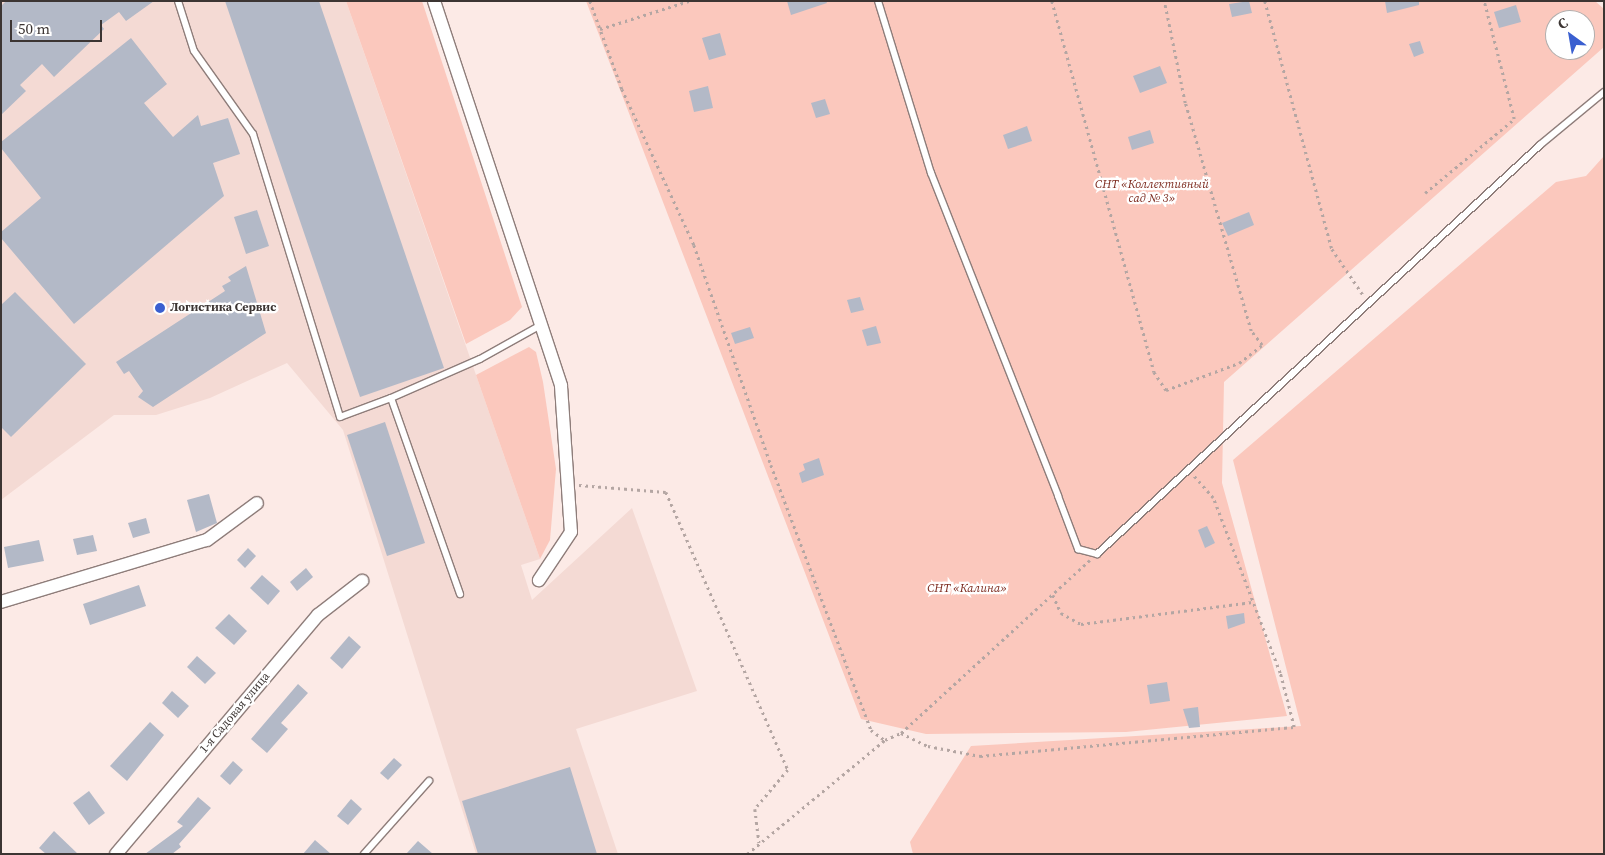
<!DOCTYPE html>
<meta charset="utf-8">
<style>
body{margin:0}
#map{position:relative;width:1605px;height:855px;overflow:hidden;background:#fceae6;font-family:"Source Serif 4",serif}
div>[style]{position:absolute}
.built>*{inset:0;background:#f4dad4}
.green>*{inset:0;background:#fbc8bd}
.building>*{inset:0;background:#b3b9c7}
.path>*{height:2.5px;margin-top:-1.25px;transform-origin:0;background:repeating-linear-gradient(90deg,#b4a6a3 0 2.5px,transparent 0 6.5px)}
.roads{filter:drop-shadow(1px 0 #8e7d7a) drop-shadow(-1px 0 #8e7d7a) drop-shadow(0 1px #8e7d7a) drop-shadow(0 -1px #8e7d7a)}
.service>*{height:6px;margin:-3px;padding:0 3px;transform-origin:3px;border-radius:3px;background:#fff}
.minor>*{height:12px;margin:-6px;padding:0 6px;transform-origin:6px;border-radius:6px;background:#fff}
.dots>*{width:14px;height:14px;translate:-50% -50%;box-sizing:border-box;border:2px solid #fff;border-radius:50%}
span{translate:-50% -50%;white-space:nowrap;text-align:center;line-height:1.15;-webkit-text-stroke:4.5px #fff;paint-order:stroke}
.park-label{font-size:12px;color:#7d2b1f;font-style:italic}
.poi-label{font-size:12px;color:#3c3533;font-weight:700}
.left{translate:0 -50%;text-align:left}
.street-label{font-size:12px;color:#3c3533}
.frame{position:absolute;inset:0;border:2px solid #3c3533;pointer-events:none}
.north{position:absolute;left:1545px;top:10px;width:50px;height:50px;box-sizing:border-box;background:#fff;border:1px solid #b1aead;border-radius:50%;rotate:328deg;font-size:14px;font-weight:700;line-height:20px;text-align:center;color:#3c3533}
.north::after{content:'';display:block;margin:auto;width:18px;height:22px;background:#3a5fd0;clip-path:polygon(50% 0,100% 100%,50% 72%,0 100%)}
.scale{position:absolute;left:10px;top:20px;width:92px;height:22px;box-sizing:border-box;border:2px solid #3c3533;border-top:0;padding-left:6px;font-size:15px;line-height:18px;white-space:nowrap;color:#3c3533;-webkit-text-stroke:4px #fff;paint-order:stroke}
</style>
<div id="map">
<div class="built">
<div style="clip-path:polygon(1px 1px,346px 1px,540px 559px,521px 565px,532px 600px,632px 508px,697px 691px,576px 729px,618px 854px,476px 854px,343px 430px,287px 363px,210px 398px,156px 415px,114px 415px,1px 500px)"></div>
</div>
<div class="green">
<div style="clip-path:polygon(346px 1px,422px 1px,522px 307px,510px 320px,466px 344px)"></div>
<div style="clip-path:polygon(evenodd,586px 1px,1595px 1px,1604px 9px,1604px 47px,1224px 382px,1222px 483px,1287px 716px,1126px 732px,926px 734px,861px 719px,586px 1px,1555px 20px,1585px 20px,1585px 50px,1555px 50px,1555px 20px)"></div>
<div style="clip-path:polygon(1604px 156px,1604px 854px,913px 854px,910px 842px,971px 746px,1301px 726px,1233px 460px,1556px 182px,1586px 176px)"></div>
<div style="clip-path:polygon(529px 347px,536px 352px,543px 382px,556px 469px,550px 540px,540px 559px,476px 375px)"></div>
</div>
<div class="building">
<div style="clip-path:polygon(6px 1px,154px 1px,126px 21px,119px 12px,101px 25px,104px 29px,54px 77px,42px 64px,20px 85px,26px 91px,1px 115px,1px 6px)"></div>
<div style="clip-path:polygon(225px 1px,319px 1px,444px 368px,360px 397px)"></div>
<div style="clip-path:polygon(787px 1px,826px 1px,827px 3px,791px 15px)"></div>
<div style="clip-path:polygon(1249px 1px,1252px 13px,1232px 17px,1229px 4px)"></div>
<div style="clip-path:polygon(1385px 1px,1419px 1px,1419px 5px,1387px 13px)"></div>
<div style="clip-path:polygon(1516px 5px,1521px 22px,1499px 28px,1494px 12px)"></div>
<div style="clip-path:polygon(720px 33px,726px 55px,709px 60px,702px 38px)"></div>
<div style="clip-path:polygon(131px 38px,167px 84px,144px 103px,173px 137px,198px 115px,201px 126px,228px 118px,240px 154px,213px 163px,224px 196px,74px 324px,1px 238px,1px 232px,41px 198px,1px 148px,1px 142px)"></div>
<div style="clip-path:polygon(1420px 41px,1424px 53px,1414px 57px,1409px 44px)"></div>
<div style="clip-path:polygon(1160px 66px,1167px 83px,1140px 93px,1133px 76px)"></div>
<div style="clip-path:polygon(708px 86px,713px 108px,694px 112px,689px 91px)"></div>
<div style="clip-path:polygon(825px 99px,830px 114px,816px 118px,811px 103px)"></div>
<div style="clip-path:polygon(1027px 126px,1032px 141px,1008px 149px,1003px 135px)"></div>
<div style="clip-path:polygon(1150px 130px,1154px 143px,1132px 150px,1128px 137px)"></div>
<div style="clip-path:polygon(257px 210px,269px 246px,246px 254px,234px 217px)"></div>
<div style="clip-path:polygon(1249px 212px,1254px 225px,1228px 236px,1222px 223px)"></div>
<div style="clip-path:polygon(246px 266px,266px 333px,153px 407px,138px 397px,143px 391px,129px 371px,124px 374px,116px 362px,225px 291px,222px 286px,231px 281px,228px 277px)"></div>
<div style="clip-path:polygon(15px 292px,86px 364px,11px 437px,1px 427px,1px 305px)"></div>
<div style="clip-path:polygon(860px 297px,864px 310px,851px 313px,847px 300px)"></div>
<div style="clip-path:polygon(876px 326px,881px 343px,867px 346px,862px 330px)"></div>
<div style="clip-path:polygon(750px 327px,754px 338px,735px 344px,731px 333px)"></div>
<div style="clip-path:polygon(385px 422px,425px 543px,387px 556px,347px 435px)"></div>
<div style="clip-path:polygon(819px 458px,824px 475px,802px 483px,799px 473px,805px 470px,803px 464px)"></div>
<div style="clip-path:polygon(209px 494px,217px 523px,196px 532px,187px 500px)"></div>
<div style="clip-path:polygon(146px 518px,150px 533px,133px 538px,128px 523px)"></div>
<div style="clip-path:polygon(1207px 526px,1215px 543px,1205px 548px,1198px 530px)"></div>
<div style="clip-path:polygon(93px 535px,97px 551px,77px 555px,73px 539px)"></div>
<div style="clip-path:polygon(39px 540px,44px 561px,8px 568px,4px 547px)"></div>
<div style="clip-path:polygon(248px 548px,256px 556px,245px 568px,237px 560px)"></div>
<div style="clip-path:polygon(306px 568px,313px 577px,297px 591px,290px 582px)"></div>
<div style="clip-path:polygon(262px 575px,280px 591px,268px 605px,250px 588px)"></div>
<div style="clip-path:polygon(139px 585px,146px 606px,90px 625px,83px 604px)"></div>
<div style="clip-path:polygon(1244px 613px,1245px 623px,1228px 629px,1226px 616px)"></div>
<div style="clip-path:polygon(229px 614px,247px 631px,234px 645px,215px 628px)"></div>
<div style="clip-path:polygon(349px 636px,361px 647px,342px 669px,330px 658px)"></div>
<div style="clip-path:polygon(197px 656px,216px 673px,205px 684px,187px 667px)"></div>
<div style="clip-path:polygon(1167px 682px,1170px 701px,1150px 704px,1147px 685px)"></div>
<div style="clip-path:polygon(298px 684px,308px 693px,281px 723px,288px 729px,267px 753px,251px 739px)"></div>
<div style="clip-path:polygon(172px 691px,189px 706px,178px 718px,162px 703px)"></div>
<div style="clip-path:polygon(1198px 707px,1200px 727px,1189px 728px,1183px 709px)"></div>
<div style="clip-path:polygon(150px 722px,164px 735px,127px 781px,110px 766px)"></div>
<div style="clip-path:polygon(394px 758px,402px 765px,388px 780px,380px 773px)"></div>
<div style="clip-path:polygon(233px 761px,243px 770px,230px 785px,220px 776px)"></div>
<div style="clip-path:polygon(570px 767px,597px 854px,478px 854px,462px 801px)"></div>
<div style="clip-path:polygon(89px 791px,105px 813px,89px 825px,73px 803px)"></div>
<div style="clip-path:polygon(198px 797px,211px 808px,179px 844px,181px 847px,172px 854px,145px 854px,183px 826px,177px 822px)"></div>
<div style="clip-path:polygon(351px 799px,362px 809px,348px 825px,337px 816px)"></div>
<div style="clip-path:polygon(54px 831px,78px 854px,46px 854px,39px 848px)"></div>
<div style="clip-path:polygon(315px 840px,331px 854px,303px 854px)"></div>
<div style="clip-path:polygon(418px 841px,433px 854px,406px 854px)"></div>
</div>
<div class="path">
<div style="left:590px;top:1px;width:94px;rotate:70deg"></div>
<div style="left:622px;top:89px;width:172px;rotate:65.2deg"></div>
<div style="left:694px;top:245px;width:233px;rotate:70.7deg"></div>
<div style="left:771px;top:465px;width:283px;rotate:69.3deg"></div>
<div style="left:871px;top:730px;width:17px;rotate:36deg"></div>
<div style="left:885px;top:740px;width:17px;rotate:-24deg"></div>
<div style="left:901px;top:733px;width:256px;rotate:-42.5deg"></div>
<div style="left:1052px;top:1px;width:385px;rotate:74.6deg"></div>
<div style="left:1154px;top:372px;width:22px;rotate:56deg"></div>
<div style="left:1166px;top:390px;width:78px;rotate:-20.3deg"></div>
<div style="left:1239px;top:363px;width:29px;rotate:-38deg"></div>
<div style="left:1262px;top:345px;width:18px;rotate:-128deg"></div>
<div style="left:1251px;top:331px;width:237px;rotate:-106.1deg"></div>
<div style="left:1185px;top:103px;width:104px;rotate:-101.6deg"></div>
<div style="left:1265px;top:1px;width:257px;rotate:74.9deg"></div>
<div style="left:1332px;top:249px;width:57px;rotate:55.8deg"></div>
<div style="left:600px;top:29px;width:93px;rotate:-17.5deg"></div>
<div style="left:1425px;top:193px;width:116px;rotate:-39.7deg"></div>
<div style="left:1514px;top:119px;width:122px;rotate:-104.3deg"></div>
<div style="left:579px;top:485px;width:87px;rotate:4.6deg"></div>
<div style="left:666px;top:492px;width:304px;rotate:66.3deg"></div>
<div style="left:788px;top:770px;width:51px;rotate:130.2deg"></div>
<div style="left:755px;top:809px;width:34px;rotate:83deg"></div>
<div style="left:1053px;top:595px;width:20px;rotate:66deg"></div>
<div style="left:1061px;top:613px;width:23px;rotate:29deg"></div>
<div style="left:1081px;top:624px;width:173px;rotate:-7.3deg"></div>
<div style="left:901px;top:733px;width:30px;rotate:26deg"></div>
<div style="left:928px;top:746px;width:53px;rotate:10.9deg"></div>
<div style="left:980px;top:756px;width:315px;rotate:-5.3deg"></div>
<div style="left:1294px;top:727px;width:56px;rotate:-104.5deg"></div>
<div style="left:1280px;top:673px;width:187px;rotate:-110.9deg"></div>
<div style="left:1213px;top:498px;width:30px;rotate:-131deg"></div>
<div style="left:747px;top:854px;width:179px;rotate:-39.6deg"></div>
</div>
<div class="roads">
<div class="service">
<div style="left:178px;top:1px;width:52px;rotate:72.3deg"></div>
<div style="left:194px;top:51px;width:102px;rotate:54.6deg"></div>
<div style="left:253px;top:134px;width:296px;rotate:72.9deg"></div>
<div style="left:340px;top:417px;width:54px;rotate:-20.4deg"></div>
<div style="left:391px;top:398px;width:208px;rotate:70.6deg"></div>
<div style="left:878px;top:1px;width:180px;rotate:72.9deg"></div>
<div style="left:931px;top:173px;width:347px;rotate:68.5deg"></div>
<div style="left:1058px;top:496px;width:57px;rotate:69.3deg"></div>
<div style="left:1078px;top:549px;width:20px;rotate:15deg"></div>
<div style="left:1097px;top:554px;width:603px;rotate:-42.71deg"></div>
<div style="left:1540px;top:145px;width:83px;rotate:-39.6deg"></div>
<div style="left:391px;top:398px;width:97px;rotate:-23.7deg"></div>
<div style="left:480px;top:359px;width:70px;rotate:-29.1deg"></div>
<div style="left:364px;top:854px;width:98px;rotate:-48.3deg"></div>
</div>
<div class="minor">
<div style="left:434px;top:1px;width:405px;rotate:71.7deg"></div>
<div style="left:561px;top:386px;width:146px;rotate:86.1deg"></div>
<div style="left:571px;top:532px;width:58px;rotate:123.7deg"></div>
<div style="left:1px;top:602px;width:215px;rotate:-16.8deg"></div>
<div style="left:207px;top:540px;width:62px;rotate:-36.5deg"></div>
<div style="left:116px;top:854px;width:313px;rotate:-49.8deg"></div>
<div style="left:318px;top:615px;width:56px;rotate:-37.7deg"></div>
</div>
</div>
<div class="dots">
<div style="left:160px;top:308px;background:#3a5fd0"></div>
</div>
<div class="park-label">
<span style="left:1152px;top:192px">СНТ «Коллективный<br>сад № 3»</span>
<span style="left:967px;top:589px">СНТ «Калина»</span>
</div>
<div class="poi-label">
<span class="left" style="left:170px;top:308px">Логистика Сервис</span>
</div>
<div class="street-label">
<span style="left:235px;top:713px;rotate:-50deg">1-я Садовая улица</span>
</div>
<div class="frame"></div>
<div class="north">С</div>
<div class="scale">50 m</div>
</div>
